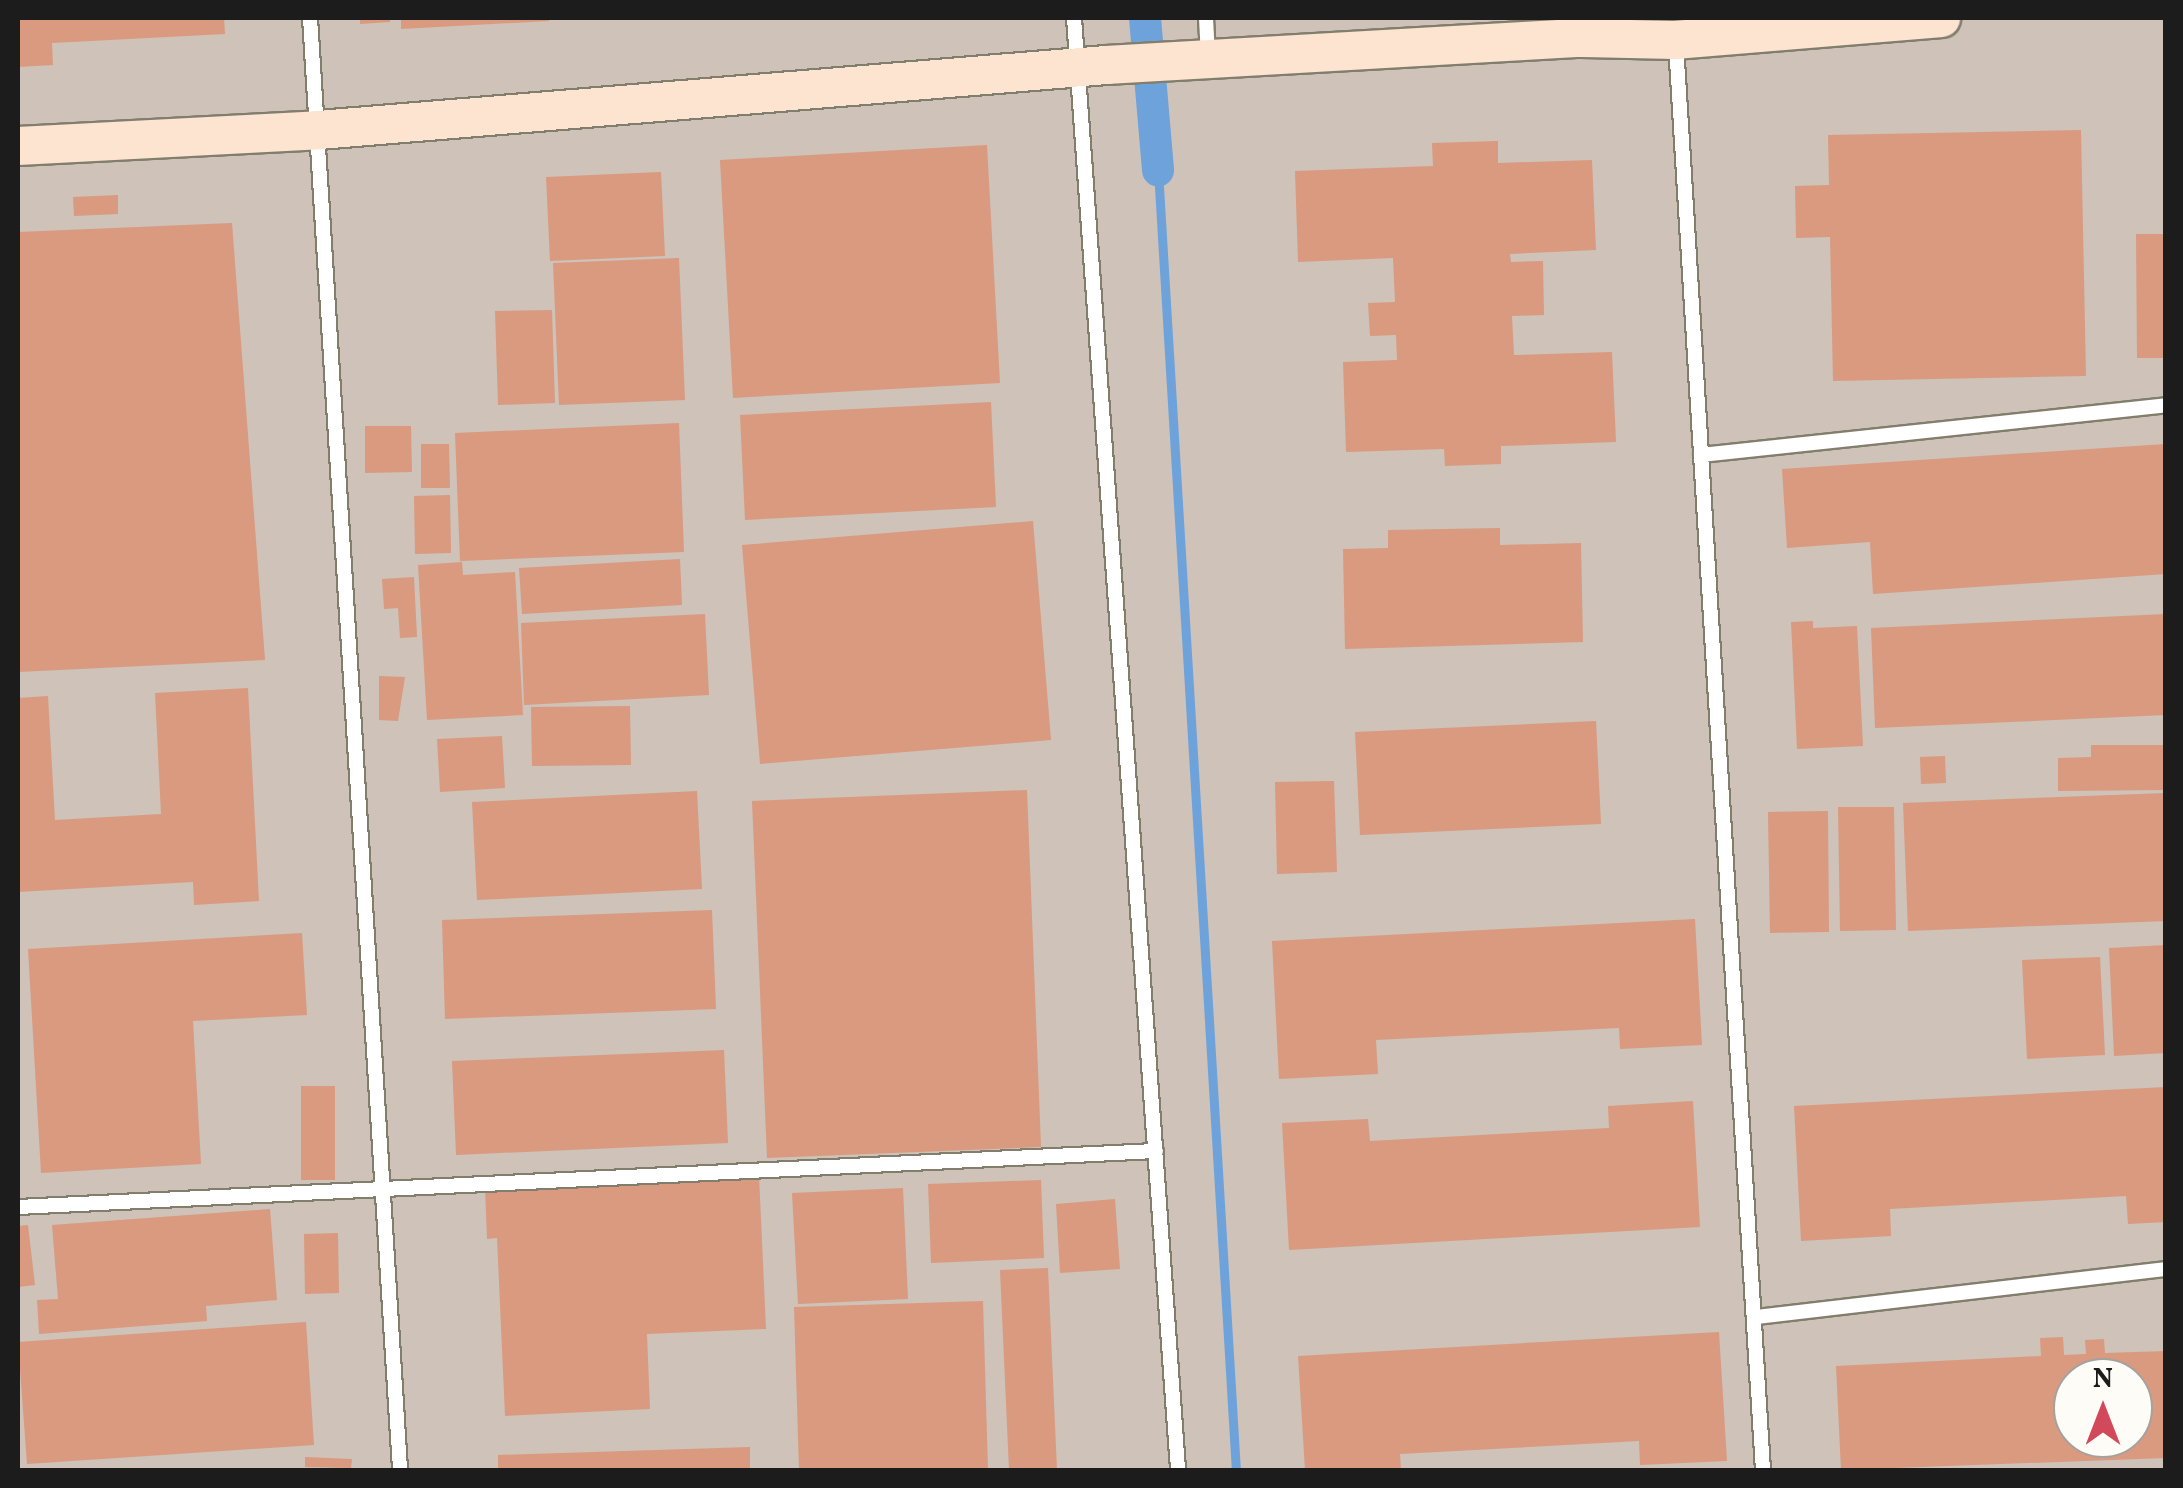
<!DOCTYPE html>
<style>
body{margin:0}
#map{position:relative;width:2183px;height:1488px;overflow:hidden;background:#e9e1be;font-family:Vollkorn,serif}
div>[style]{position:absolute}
.industrial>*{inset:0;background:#cec2b9}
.stream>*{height:9px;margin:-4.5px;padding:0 4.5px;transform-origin:4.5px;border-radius:4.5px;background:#6ea2da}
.canal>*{height:32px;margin:-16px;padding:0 16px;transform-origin:16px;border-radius:16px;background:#6ea2da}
.building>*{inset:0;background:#d99a7f}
.roads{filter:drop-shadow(2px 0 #827e6d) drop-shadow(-2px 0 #827e6d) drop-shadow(0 2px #827e6d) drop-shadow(0 -2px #827e6d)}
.lane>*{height:14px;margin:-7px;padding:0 7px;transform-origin:7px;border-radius:7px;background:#fff}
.secondary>*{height:38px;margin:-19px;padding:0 19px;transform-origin:19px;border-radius:19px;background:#fde4d0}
span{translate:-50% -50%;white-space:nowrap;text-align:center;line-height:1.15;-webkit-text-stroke:8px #fdfcf7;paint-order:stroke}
.frame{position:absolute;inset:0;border:20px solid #1c1c1c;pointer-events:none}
.north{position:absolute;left:2053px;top:1358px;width:100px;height:100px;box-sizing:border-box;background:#fdfcf7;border:2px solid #a3a29f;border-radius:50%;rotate:0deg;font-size:28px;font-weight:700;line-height:40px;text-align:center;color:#1c1c1c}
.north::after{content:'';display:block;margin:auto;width:35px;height:45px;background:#d1495b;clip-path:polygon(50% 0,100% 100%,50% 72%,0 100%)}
</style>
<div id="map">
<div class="industrial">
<div style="clip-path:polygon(evenodd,18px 18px,2165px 18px,2165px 1470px,18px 1470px,18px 18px,2073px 1378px,2133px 1378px,2133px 1438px,2073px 1438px,2073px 1378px)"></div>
</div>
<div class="stream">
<div style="left:1158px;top:170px;width:1302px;rotate:86.57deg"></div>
</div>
<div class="canal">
<div style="left:1145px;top:18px;width:153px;rotate:85.1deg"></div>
</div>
<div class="building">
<div style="clip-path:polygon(18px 18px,224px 18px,225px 34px,52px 43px,53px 65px,18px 67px)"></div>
<div style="clip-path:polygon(360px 18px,390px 18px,390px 22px,360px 24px)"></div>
<div style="clip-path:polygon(401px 18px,549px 18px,549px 21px,401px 29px)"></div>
<div style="clip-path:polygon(2081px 130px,2086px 376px,1833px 381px,1830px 237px,1796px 238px,1795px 186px,1829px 185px,1828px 135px)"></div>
<div style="clip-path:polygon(1498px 141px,1498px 163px,1592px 160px,1596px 250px,1510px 254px,1511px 262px,1543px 261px,1544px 315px,1512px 316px,1514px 355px,1612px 352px,1616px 442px,1501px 446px,1501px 464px,1445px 466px,1444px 449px,1346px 452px,1343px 362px,1397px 360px,1396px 335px,1370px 336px,1368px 303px,1395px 302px,1393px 258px,1298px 262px,1295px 171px,1433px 166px,1432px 143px)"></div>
<div style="clip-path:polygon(987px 145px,1000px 383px,733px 398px,720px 160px)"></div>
<div style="clip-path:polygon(661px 172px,665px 256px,550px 261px,546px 177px)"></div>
<div style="clip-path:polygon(118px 195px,118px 214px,74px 216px,73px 197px)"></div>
<div style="clip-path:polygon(232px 223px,265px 660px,18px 672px,18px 232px)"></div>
<div style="clip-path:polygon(2136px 234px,2166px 234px,2166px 358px,2137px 358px)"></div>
<div style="clip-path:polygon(679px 258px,685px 400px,559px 405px,553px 263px)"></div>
<div style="clip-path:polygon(552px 310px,555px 403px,498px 405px,495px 311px)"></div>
<div style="clip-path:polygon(991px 402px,996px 507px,745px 520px,740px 415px)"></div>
<div style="clip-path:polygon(679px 423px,684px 552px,460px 561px,455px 433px)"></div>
<div style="clip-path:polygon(365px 426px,411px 426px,412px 472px,365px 473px)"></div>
<div style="clip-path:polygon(421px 444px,449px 444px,450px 488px,421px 488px)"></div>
<div style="clip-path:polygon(2166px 444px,2166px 574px,1873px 594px,1870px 542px,1787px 548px,1782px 469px)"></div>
<div style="clip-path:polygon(450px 495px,451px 553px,415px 554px,414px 496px)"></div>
<div style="clip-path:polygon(1033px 521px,1051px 740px,760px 764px,742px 545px)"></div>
<div style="clip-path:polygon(1500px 528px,1500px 545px,1581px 543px,1583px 642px,1345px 649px,1343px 549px,1388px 548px,1388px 530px)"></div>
<div style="clip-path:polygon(680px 559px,682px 605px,522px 614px,519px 568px)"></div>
<div style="clip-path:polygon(462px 562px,463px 575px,515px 572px,523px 715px,427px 720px,418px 565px)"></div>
<div style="clip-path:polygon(414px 577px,417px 637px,400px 638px,398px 608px,384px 609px,382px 579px)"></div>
<div style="clip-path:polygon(705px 614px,709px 695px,524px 705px,521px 623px)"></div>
<div style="clip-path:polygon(2166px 614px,2166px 715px,1875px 728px,1871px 628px)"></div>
<div style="clip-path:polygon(1813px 621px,1813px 628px,1857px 626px,1863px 746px,1797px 749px,1791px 622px)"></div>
<div style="clip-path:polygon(379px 676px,405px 677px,398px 721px,379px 720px)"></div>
<div style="clip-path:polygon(248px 688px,259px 901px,194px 905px,193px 882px,18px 892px,18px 698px,48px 696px,55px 820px,161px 814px,155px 693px)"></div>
<div style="clip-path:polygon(630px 706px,631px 765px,532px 766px,531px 707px)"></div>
<div style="clip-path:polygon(1596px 721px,1601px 824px,1360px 835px,1355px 732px)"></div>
<div style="clip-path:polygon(502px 736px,505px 788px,440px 792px,437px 739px)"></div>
<div style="clip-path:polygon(2091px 745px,2166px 745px,2166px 790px,2058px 791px,2058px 758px,2091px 757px)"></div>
<div style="clip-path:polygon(1945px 756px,1946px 783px,1921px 784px,1920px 757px)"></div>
<div style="clip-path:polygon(1334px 781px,1337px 872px,1277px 874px,1275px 782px)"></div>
<div style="clip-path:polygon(1027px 790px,1041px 1147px,767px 1158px,752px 801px)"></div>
<div style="clip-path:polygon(697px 791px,702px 889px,477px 900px,472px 802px)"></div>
<div style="clip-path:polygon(2166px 793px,2166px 921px,1908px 931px,1903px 803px)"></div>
<div style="clip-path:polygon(1838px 807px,1894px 807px,1896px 930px,1840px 931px)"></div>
<div style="clip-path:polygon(1828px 811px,1829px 932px,1770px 933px,1768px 812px)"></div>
<div style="clip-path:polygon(712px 910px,716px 1009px,445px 1019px,442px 920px)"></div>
<div style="clip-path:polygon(1695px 919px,1702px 1045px,1620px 1049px,1619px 1028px,1376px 1040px,1378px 1074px,1279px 1079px,1272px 941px)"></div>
<div style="clip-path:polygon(302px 933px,307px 1015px,193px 1021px,201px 1164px,41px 1173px,28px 949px)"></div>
<div style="clip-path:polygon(2166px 945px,2166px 1053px,2114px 1056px,2109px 948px)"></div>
<div style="clip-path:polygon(2100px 957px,2105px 1055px,2027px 1059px,2022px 960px)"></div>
<div style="clip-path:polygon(724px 1050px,728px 1143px,456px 1155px,452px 1061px)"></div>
<div style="clip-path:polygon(301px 1086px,335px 1086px,335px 1180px,301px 1180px)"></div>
<div style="clip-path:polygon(2166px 1087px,2166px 1222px,2128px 1224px,2126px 1196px,1890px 1209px,1891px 1236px,1801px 1241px,1794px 1106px)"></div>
<div style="clip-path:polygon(1693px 1101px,1700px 1227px,1289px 1250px,1282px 1123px,1368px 1119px,1370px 1141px,1609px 1128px,1608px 1106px)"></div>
<div style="clip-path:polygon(759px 1175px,766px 1329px,647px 1334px,650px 1409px,505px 1416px,497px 1238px,487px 1239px,485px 1187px)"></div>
<div style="clip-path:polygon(1041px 1180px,1044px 1258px,931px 1263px,928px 1184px)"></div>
<div style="clip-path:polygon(903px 1188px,908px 1299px,798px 1304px,792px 1193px)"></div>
<div style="clip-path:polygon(1115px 1199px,1120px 1269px,1060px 1273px,1056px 1204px)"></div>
<div style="clip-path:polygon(270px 1209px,277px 1300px,206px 1306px,207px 1321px,39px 1334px,37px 1300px,58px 1299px,52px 1225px)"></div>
<div style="clip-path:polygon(28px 1225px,35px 1285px,18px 1287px,18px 1226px)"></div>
<div style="clip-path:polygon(338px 1233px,339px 1293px,305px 1294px,304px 1234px)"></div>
<div style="clip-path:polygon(1048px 1268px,1057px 1470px,1009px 1470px,1000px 1270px)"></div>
<div style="clip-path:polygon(983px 1301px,988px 1470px,799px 1470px,794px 1307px)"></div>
<div style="clip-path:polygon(306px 1322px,314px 1445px,27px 1464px,18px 1342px)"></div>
<div style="clip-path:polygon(1719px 1332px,1727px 1461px,1640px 1465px,1639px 1441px,1400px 1454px,1401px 1470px,1305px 1470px,1298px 1356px)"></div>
<div style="clip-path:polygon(evenodd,2063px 1337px,2064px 1355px,2086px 1354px,2085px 1340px,2104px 1339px,2105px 1353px,2166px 1351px,2166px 1458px,1841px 1470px,1836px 1366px,2041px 1356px,2040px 1338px,2063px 1337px,2073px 1378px,2133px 1378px,2133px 1438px,2073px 1438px,2073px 1378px)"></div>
<div style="clip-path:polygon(750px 1447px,750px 1470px,498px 1470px,498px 1455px)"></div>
<div style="clip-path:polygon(305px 1457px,352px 1459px,351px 1468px,305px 1467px)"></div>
</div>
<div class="roads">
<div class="lane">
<div style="left:310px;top:18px;width:1455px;rotate:86.45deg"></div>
<div style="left:1074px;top:18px;width:1456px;rotate:85.9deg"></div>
<div style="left:1206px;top:18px;width:39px;rotate:87deg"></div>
<div style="left:1676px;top:44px;width:1429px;rotate:86.51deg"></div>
<div style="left:1701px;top:455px;width:468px;rotate:-6.1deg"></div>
<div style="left:18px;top:1207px;width:1139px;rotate:-2.82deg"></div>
<div style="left:1757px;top:1317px;width:412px;rotate:-6.7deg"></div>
</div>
<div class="secondary">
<div style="left:18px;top:146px;width:301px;rotate:-3deg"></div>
<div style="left:319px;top:130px;width:790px;rotate:-4.72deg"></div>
<div style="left:1106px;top:65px;width:475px;rotate:-3.3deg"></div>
<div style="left:1580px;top:38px;width:95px;rotate:1.2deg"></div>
<div style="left:1675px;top:40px;width:267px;rotate:-4.7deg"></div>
</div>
</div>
<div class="frame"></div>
<div class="north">N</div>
</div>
